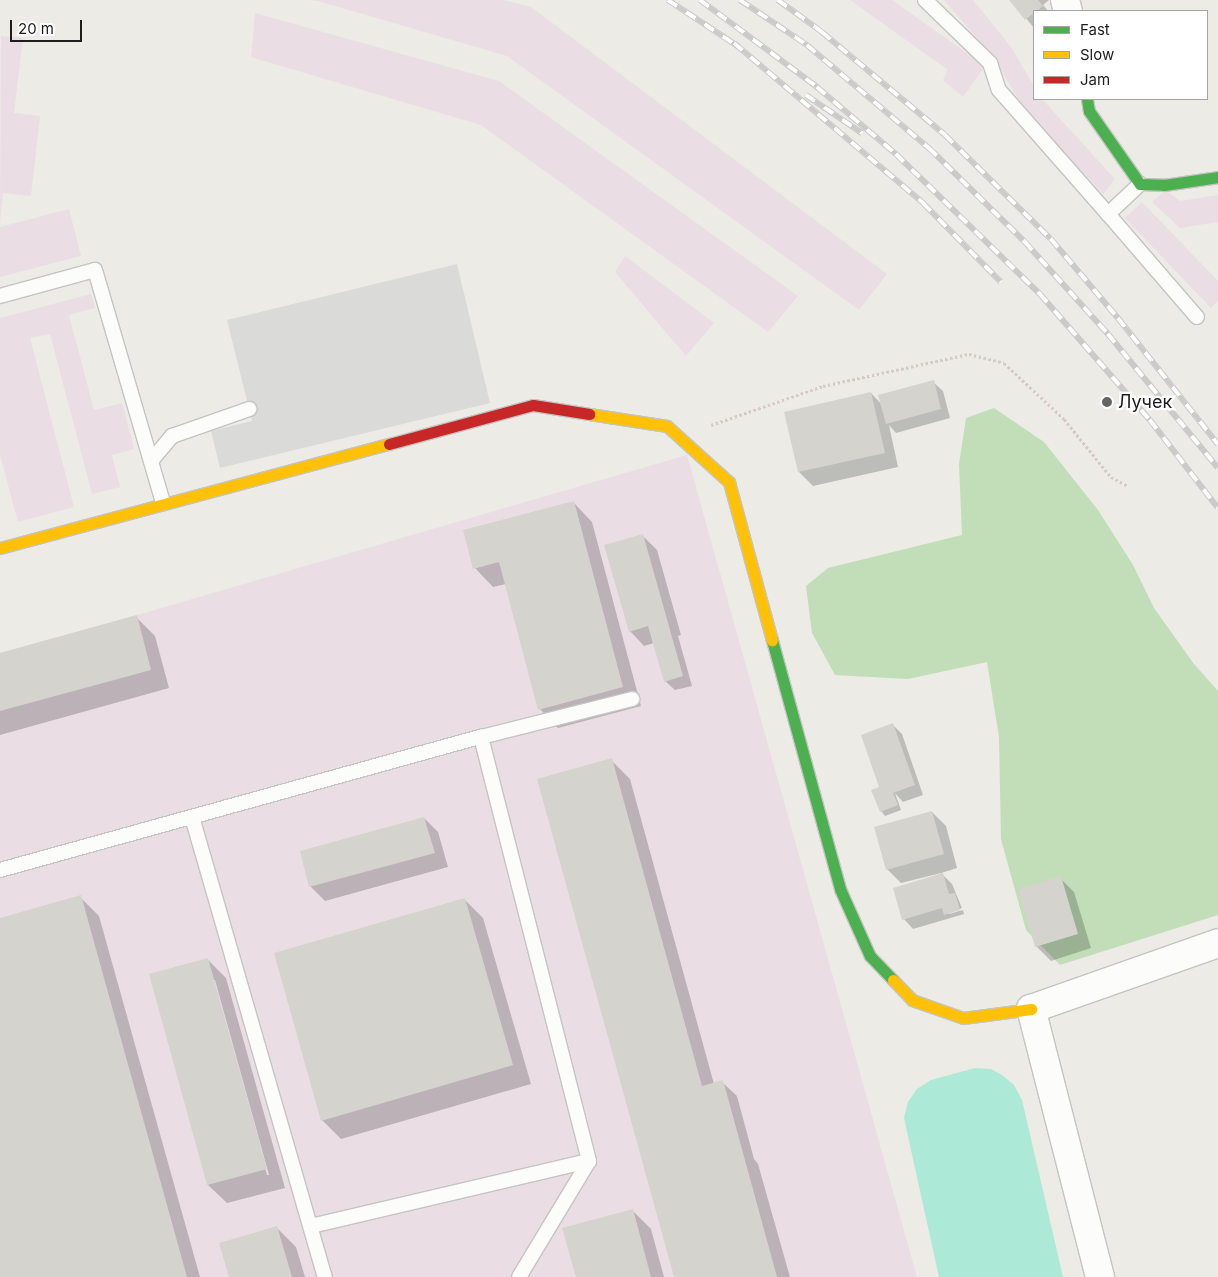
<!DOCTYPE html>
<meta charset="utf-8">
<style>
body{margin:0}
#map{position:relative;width:1218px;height:1277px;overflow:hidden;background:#ecebe6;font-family:Inter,sans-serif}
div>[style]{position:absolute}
.industrial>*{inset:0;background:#eadee4}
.forest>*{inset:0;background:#c1deb8}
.pitch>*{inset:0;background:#ace9d6}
.parking>*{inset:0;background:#dadad8}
.shadow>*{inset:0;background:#0003}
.building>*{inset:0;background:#d5d3ce}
.path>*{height:3px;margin-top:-1.5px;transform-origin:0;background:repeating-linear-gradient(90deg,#d7cac5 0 2.5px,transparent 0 5px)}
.roads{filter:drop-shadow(1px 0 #c4c4c2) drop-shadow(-1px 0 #c4c4c2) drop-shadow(0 1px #c4c4c2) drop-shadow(0 -1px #c4c4c2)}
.lane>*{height:14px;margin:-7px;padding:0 7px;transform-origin:7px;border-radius:7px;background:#fcfcfb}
.street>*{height:28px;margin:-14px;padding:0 14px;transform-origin:14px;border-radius:14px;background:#fcfcfb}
.fast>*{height:11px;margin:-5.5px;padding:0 5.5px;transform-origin:5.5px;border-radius:5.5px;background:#4caf50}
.slow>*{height:11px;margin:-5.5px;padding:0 5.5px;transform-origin:5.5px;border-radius:5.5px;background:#ffc107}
.jam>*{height:11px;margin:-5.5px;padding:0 5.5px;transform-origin:5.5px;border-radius:5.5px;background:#c62828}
.rail>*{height:5.5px;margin-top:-2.75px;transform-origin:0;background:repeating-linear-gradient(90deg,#fff 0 11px,#cacac9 0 22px);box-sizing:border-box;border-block:1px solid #cacac9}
.dots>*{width:14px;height:14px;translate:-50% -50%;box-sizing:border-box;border:2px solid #fff;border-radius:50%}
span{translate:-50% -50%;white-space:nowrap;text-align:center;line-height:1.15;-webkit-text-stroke:4.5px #fff;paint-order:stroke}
.poi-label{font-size:18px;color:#1d1d1d}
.left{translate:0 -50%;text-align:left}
.legend{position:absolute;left:1033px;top:10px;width:175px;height:90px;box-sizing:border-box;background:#fff;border:1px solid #a5a5a5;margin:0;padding:6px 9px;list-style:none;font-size:15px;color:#1d1d1d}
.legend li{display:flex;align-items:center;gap:10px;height:25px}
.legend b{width:25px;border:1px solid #a5a5a5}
.scale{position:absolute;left:10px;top:20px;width:72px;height:22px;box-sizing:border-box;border:2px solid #1d1d1d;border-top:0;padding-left:6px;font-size:15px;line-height:18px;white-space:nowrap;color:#1d1d1d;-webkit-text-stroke:4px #fff;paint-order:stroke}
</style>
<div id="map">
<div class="industrial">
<div style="clip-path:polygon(308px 0,503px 0,531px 7px,887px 274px,859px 310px,507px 56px,318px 1px)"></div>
<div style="clip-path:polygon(850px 0,892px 0,985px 66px,963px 97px,943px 80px,948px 70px)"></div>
<div style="clip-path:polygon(944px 0,973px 0,1011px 47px,1034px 86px,1034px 99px,1042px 99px,1115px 179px,1103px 194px,1024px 109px,994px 58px)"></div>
<div style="clip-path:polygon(255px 13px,499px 81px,798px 296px,768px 332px,481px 125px,251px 57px)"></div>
<div style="clip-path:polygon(1px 36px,23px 38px,14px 113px,40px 116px,31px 196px,3px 193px,0 224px)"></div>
<div style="clip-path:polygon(1165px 190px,1180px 201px,1218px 195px,1218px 222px,1180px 228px,1152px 202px)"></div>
<div style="clip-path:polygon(1142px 202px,1218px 281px,1218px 301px,1211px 308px,1125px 218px)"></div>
<div style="clip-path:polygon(69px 209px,81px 256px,0 277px,0 227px)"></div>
<div style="clip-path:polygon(625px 256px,714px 323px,686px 356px,615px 272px)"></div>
<div style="clip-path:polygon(91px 294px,95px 308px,69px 315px,94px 410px,122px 403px,134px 449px,112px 455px,120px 487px,92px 494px,50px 334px,30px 338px,74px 507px,18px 522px,0 455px,0 318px)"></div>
<div style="clip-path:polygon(687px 455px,917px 1277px,0 1277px,0 653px,137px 615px)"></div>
</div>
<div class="forest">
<div style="clip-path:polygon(994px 408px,1044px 442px,1098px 510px,1133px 565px,1154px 608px,1194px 664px,1218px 691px,1218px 915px,1060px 965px,1026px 930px,1001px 839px,999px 737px,987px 662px,908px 679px,835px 675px,812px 633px,806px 586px,828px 568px,962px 535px,959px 464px,966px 418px)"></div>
</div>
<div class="pitch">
<div style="clip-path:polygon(975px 1068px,991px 1069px,1002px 1075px,1014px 1085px,1022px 1100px,1063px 1277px,939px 1277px,904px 1118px,908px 1102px,917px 1089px,931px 1080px)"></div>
</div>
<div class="parking">
<div style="clip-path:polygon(457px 264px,490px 403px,220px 468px,211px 431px,252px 421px,227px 320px)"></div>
</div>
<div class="shadow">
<div style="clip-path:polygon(1011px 0,1049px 0,1043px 5px,1048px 11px,1034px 11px,1034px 28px)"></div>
<div style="clip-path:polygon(933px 382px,943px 391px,950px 418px,896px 433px,889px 425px,898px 467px,813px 486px,799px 472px,871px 393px,882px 405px)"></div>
<div style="clip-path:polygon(574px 503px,592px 522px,641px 706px,558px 728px,540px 709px,506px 584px,493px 587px,475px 568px)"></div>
<div style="clip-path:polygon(643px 536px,657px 550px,681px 635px,678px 636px,692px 686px,675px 690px,665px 681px,654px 643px,644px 646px,630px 631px)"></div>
<div style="clip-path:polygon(136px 617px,155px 636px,169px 688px,0 735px,0 654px)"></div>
<div style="clip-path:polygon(893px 725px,902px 734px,923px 795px,903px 802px,895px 793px,901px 810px,885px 816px,881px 811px,882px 787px)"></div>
<div style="clip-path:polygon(611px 760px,630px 779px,714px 1084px,722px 1082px,737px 1096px,754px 1159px,758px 1164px,790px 1277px,675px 1277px)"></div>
<div style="clip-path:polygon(932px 812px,946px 826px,957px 868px,941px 873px,952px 884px,962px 908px,949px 912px,949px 914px,963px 910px,964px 914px,913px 929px,904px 919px,941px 875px,941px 873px,901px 883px,887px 869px)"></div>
<div style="clip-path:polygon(424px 818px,438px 832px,448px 867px,325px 901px,311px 887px,301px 852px)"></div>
<div style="clip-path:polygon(1060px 878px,1074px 892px,1091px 948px,1051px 961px,1036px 946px)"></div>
<div style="clip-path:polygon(80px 897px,99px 916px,200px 1277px,0 1277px,0 919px)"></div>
<div style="clip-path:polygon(464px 899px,483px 918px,531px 1084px,341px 1139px,322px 1120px)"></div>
<div style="clip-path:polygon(evenodd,207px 959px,226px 978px,285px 1188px,227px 1203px,208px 1185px,207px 959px,213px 980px,215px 980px,269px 1175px,267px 1175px,213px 980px)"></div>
<div style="clip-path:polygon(632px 1210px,651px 1229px,664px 1277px,577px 1277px)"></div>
<div style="clip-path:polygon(277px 1228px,296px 1247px,305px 1277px,230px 1277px)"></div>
</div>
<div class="building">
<div style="clip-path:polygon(1009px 0,1038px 0,1043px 6px,1025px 20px)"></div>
<div style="clip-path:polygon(934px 380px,941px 409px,886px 424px,878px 395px)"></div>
<div style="clip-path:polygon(871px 392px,885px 453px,798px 472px,784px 412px)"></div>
<div style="clip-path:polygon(574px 501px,623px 687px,538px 710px,499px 562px,473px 569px,463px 530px)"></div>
<div style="clip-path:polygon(643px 534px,683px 676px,664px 682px,648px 626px,629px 632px,604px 545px)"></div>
<div style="clip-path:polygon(137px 615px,151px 670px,0 711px,0 653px)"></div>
<div style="clip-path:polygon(893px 723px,915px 785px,893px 793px,898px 805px,880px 812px,871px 790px,879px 787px,861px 735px)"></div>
<div style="clip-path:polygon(612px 758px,702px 1086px,723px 1080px,777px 1277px,674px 1277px,537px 779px)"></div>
<div style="clip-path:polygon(932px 811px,944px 854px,886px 870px,874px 827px)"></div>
<div style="clip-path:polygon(424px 817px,435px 853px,309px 887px,300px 851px)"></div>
<div style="clip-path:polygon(943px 873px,949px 894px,955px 893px,960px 910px,944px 915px,942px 908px,902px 920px,893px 888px)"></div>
<div style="clip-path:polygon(1061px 876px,1078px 934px,1035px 947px,1018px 889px)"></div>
<div style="clip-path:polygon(81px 895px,187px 1277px,0 1277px,0 918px)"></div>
<div style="clip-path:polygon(465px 898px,513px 1065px,321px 1121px,274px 953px)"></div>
<div style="clip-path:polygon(208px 958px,267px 1169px,207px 1185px,149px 974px)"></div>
<div style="clip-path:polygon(633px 1209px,651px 1277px,576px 1277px,562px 1228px)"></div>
<div style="clip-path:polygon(277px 1226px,292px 1277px,229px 1277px,219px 1243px)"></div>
</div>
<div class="path">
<div style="left:711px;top:425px;width:119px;rotate:-19.2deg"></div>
<div style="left:823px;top:386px;width:149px;rotate:-12.4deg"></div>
<div style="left:969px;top:354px;width:36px;rotate:14deg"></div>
<div style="left:1004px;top:363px;width:82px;rotate:43deg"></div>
<div style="left:1064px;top:419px;width:75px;rotate:51deg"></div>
<div style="left:1111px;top:477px;width:19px;rotate:28deg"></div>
</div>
<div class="roads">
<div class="lane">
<div style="left:925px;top:0;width:91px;rotate:44.1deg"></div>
<div style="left:990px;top:63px;width:28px;rotate:72deg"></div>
<div style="left:999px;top:90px;width:165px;rotate:48.7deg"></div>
<div style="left:1140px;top:184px;width:44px;rotate:136.8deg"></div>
<div style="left:1108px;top:214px;width:136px;rotate:49.2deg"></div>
<div style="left:0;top:296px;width:98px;rotate:-15.3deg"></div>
<div style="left:95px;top:270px;width:243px;rotate:73.7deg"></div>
<div style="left:151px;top:461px;width:33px;rotate:-50deg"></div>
<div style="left:172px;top:436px;width:82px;rotate:-19.3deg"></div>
<div style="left:481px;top:737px;width:438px;rotate:75.7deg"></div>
<div style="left:589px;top:1161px;width:135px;rotate:121.1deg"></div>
<div style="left:192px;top:817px;width:479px;rotate:73.9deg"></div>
<div style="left:0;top:870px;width:499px;rotate:-15.5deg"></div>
<div style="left:481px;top:737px;width:156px;rotate:-14.1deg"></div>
<div style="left:311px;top:1226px;width:285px;rotate:-13.2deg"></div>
</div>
<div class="street">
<div style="left:1065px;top:0;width:11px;rotate:75deg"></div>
<div style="left:1100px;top:1277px;width:277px;rotate:-104.4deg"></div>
<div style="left:1031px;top:1009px;width:198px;rotate:-19.4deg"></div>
</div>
<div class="fast">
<div style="left:1087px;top:99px;width:12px;rotate:81deg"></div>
<div style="left:1089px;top:111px;width:89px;rotate:55.1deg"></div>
<div style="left:1140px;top:184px;width:24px;rotate:2deg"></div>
<div style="left:1164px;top:185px;width:55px;rotate:-8.4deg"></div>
<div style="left:772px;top:640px;width:258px;rotate:74.7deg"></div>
<div style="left:840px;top:889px;width:73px;rotate:65.9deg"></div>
<div style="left:870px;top:956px;width:33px;rotate:46deg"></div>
</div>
<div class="slow">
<div style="left:589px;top:414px;width:79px;rotate:8.7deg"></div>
<div style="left:667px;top:426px;width:84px;rotate:42.1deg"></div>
<div style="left:729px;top:482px;width:164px;rotate:74.8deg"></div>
<div style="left:0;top:548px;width:403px;rotate:-15deg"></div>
<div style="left:893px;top:980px;width:28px;rotate:46deg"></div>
<div style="left:912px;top:1000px;width:54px;rotate:19.4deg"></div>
<div style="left:963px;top:1018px;width:69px;rotate:-7.5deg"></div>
</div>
<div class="jam">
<div style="left:389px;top:444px;width:149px;rotate:-15.2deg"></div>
<div style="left:533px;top:405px;width:57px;rotate:9.1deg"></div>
</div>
</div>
<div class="rail">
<div style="left:668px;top:0;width:85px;rotate:33.5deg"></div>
<div style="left:700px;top:0;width:146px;rotate:36.6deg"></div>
<div style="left:817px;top:87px;width:104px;rotate:40.3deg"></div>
<div style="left:896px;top:154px;width:201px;rotate:44.2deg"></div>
<div style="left:1040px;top:294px;width:167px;rotate:48.9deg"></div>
<div style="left:1150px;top:420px;width:111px;rotate:52.3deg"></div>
<div style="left:740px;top:0;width:81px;rotate:33.9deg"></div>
<div style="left:807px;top:45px;width:160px;rotate:40.2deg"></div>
<div style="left:929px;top:148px;width:134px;rotate:44.4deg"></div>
<div style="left:1025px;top:242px;width:124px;rotate:47.9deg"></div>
<div style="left:1108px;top:334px;width:173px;rotate:50.6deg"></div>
<div style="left:778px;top:0;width:54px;rotate:36deg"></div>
<div style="left:822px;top:32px;width:160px;rotate:39.9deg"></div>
<div style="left:945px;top:135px;width:148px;rotate:44.5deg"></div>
<div style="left:1051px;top:239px;width:104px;rotate:49.7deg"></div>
<div style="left:1118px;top:318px;width:161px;rotate:51.6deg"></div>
<div style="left:734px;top:43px;width:248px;rotate:40.2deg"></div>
<div style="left:923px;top:203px;width:111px;rotate:45.4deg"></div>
<div style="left:806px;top:95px;width:68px;rotate:34.2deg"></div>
</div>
<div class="dots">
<div style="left:1107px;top:402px;background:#656563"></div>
</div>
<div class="poi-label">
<span class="left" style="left:1118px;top:402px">Лучек</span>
</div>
<ul class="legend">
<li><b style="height:6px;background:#4caf50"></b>Fast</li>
<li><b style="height:6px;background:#ffc107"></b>Slow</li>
<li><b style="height:6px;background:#c62828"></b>Jam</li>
</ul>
<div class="scale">20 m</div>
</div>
